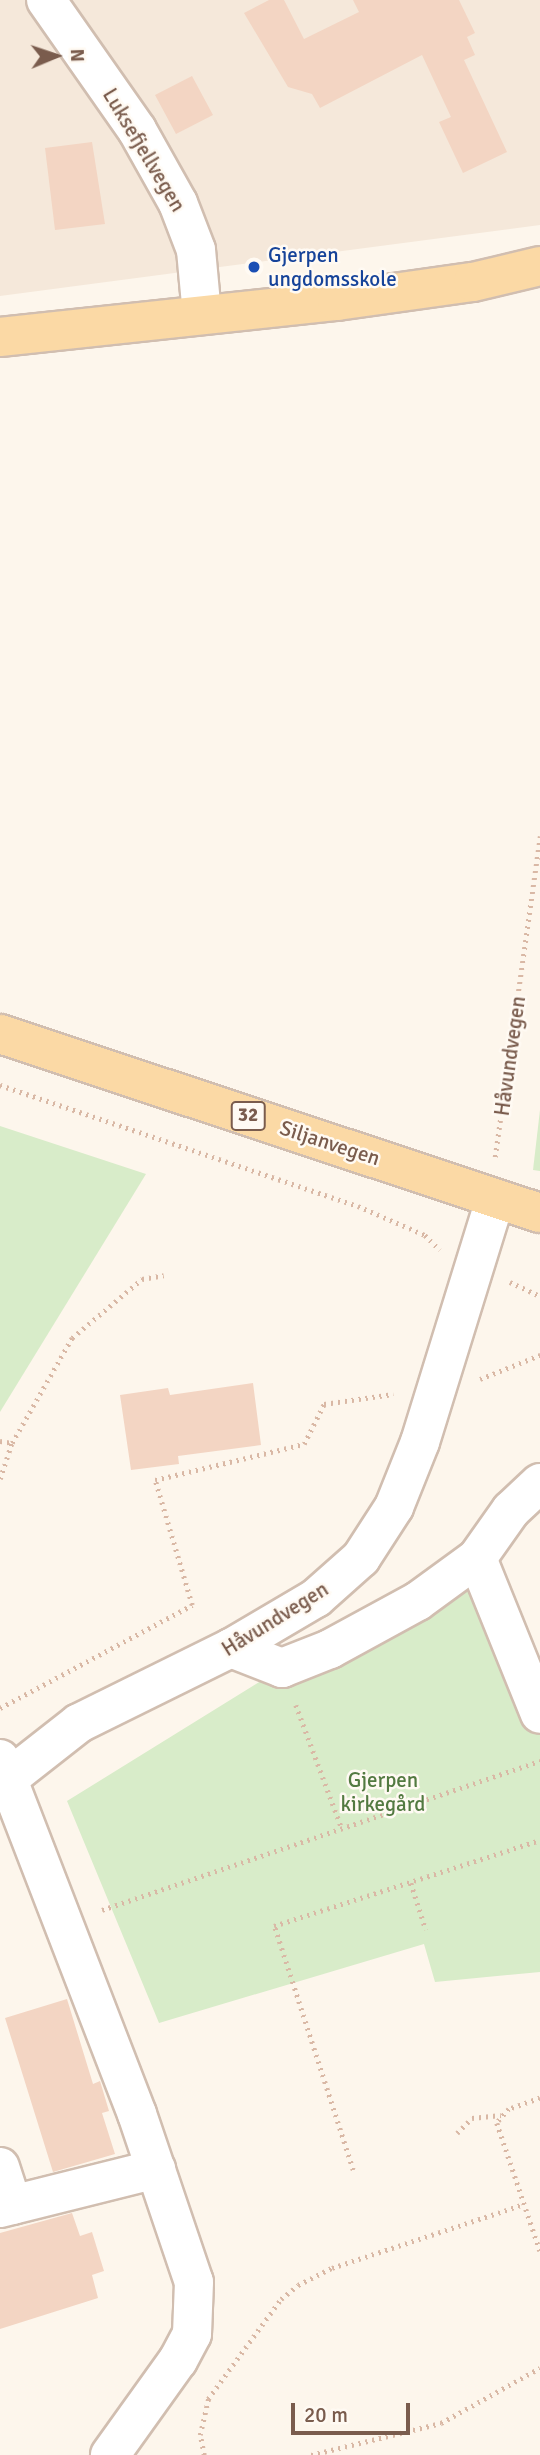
<!DOCTYPE html>
<meta charset="utf-8">
<style>
body{margin:0}
#map{position:relative;width:540px;height:2455px;overflow:hidden;background:#fdf6ec;font-family:Signika,sans-serif}
div>[style]{position:absolute}
.residential>*{inset:0;background:#f5e8da}
.green>*{inset:0;background:#d8ecc9}
.building>*{inset:0;background:#f3d5c3}
.path>*{height:4.5px;margin-top:-2.25px;transform-origin:0;background:repeating-linear-gradient(90deg,#d9b8a5 0 2px,transparent 0 7px)}
.roads{filter:drop-shadow(2px 0 #d1beb0) drop-shadow(-2px 0 #d1beb0) drop-shadow(0 2px #d1beb0) drop-shadow(0 -2px #d1beb0)}
.minor>*{height:38px;margin:-19px;padding:0 19px;transform-origin:19px;border-radius:19px;background:#fff}
.major>*{height:38px;margin:-19px;padding:0 19px;transform-origin:19px;border-radius:19px;background:#fbd9a5}
.dots>*{width:19px;height:19px;translate:-50% -50%;box-sizing:border-box;border:4px solid #fffaf3;border-radius:50%}
span{translate:-50% -50%;white-space:nowrap;text-align:center;line-height:1.15;-webkit-text-stroke:5px #fffaf3;paint-order:stroke}
.shield-label span{padding:2px 5px;background:#fffaf3;border:2px solid;border-radius:5px;-webkit-text-stroke-width:0}
.shield-label{font-size:19px;color:#7a5c4d;font-weight:700}
.street-label{font-size:21px;color:#7a5c4d}
.transit-label{font-size:21px;color:#164399}
.left{translate:0 -50%;text-align:left}
.park-label{font-size:21px;color:#537a41}
.north{position:absolute;left:21px;top:21px;width:70px;height:70px;-webkit-text-stroke:5px #fffaf3;paint-order:stroke;rotate:88deg;font-size:19px;font-weight:700;line-height:28px;text-align:center;color:#7a5c4d}
.north::after{content:'';display:block;margin:auto;width:24px;height:32px;background:#7a5c4d;clip-path:polygon(50% 0,100% 100%,50% 72%,0 100%)}
.scale{position:absolute;left:291px;top:2403px;width:119px;height:32px;box-sizing:border-box;border:4px solid #7a5c4d;border-top:0;padding-left:9px;font-size:21px;line-height:24px;white-space:nowrap;color:#7a5c4d;-webkit-text-stroke:5px #fffaf3;paint-order:stroke}
</style>
<div id="map">
<div class="residential">
<div style="clip-path:polygon(0 0,540px 0,540px 225px,0 296px)"></div>
</div>
<div class="green">
<div style="clip-path:polygon(540px 1110px,540px 1171px,533px 1170px)"></div>
<div style="clip-path:polygon(0 1126px,146px 1174px,0 1412px)"></div>
<div style="clip-path:polygon(477px 1558px,540px 1714px,540px 1972px,435px 1982px,424px 1944px,159px 2023px,67px 1801px,282px 1668px)"></div>
</div>
<div class="building">
<div style="clip-path:polygon(269px 0,284px 0,304px 39px,359px 12px,353px 0,459px 0,475px 33px,467px 37px,475px 55px,464px 60px,507px 152px,463px 173px,439px 122px,451px 117px,422px 55px,320px 108px,312px 94px,288px 87px,244px 13px)"></div>
<div style="clip-path:polygon(192px 76px,213px 115px,176px 134px,155px 95px)"></div>
<div style="clip-path:polygon(92px 142px,105px 224px,55px 230px,45px 148px)"></div>
<div style="clip-path:polygon(253px 1383px,261px 1445px,178px 1456px,179px 1464px,131px 1470px,120px 1395px,168px 1388px,170px 1395px)"></div>
<div style="clip-path:polygon(67px 1999px,93px 2084px,100px 2081px,109px 2111px,102px 2113px,115px 2154px,53px 2172px,5px 2018px)"></div>
<div style="clip-path:polygon(72px 2213px,80px 2236px,92px 2232px,104px 2271px,92px 2275px,98px 2298px,0 2329px,0 2233px)"></div>
</div>
<div class="path">
<div style="left:0;top:1085px;width:378px;rotate:18.7deg"></div>
<div style="left:358px;top:1206px;width:73px;rotate:23.4deg"></div>
<div style="left:425px;top:1235px;width:21px;rotate:45deg"></div>
<div style="left:495px;top:1157px;width:324px;rotate:-82deg"></div>
<div style="left:510px;top:1282px;width:33px;rotate:25deg"></div>
<div style="left:480px;top:1379px;width:65px;rotate:-21.8deg"></div>
<div style="left:0;top:1441px;width:12px;rotate:9deg"></div>
<div style="left:0;top:1479px;width:38px;rotate:-72deg"></div>
<div style="left:12px;top:1443px;width:121px;rotate:-60.3deg"></div>
<div style="left:72px;top:1338px;width:92px;rotate:-40.1deg"></div>
<div style="left:142px;top:1279px;width:22px;rotate:-10deg"></div>
<div style="left:296px;top:1705px;width:129px;rotate:69.6deg"></div>
<div style="left:0;top:1708px;width:218px;rotate:-28.2deg"></div>
<div style="left:192px;top:1605px;width:130px;rotate:-106.5deg"></div>
<div style="left:155px;top:1480px;width:153px;rotate:-13.6deg"></div>
<div style="left:304px;top:1444px;width:45px;rotate:-63.4deg"></div>
<div style="left:324px;top:1404px;width:70px;rotate:-8.2deg"></div>
<div style="left:411px;top:1883px;width:49px;rotate:72.3deg"></div>
<div style="left:102px;top:1910px;width:463px;rotate:-18.8deg"></div>
<div style="left:540px;top:2098px;width:33px;rotate:160deg"></div>
<div style="left:509px;top:2109px;width:18px;rotate:131deg"></div>
<div style="left:497px;top:2123px;width:135px;rotate:71.4deg"></div>
<div style="left:457px;top:2133px;width:21px;rotate:-45deg"></div>
<div style="left:472px;top:2118px;width:29px;rotate:-6deg"></div>
<div style="left:353px;top:2170px;width:256px;rotate:-107.9deg"></div>
<div style="left:274px;top:1926px;width:280px;rotate:-17.9deg"></div>
<div style="left:204px;top:2455px;width:20px;rotate:-101deg"></div>
<div style="left:200px;top:2435px;width:37px;rotate:-77deg"></div>
<div style="left:208px;top:2399px;width:124px;rotate:-53.9deg"></div>
<div style="left:281px;top:2299px;width:22px;rotate:-39deg"></div>
<div style="left:298px;top:2285px;width:38px;rotate:-27deg"></div>
<div style="left:332px;top:2268px;width:202px;rotate:-18.4deg"></div>
<div style="left:311px;top:2455px;width:134px;rotate:-13.8deg"></div>
<div style="left:441px;top:2423px;width:113px;rotate:-29.1deg"></div>
</div>
<div class="roads">
<div class="minor">
<div style="left:46px;top:0;width:159px;rotate:55deg"></div>
<div style="left:137px;top:130px;width:84px;rotate:60.7deg"></div>
<div style="left:178px;top:203px;width:50px;rotate:69deg"></div>
<div style="left:196px;top:250px;width:65px;rotate:84.7deg"></div>
<div style="left:540px;top:1483px;width:40px;rotate:137deg"></div>
<div style="left:511px;top:1510px;width:59px;rotate:125.3deg"></div>
<div style="left:477px;top:1558px;width:168px;rotate:68deg"></div>
<div style="left:231px;top:1648px;width:55px;rotate:21.4deg"></div>
<div style="left:282px;top:1668px;width:52px;rotate:-21.6deg"></div>
<div style="left:330px;top:1649px;width:100px;rotate:-28.6deg"></div>
<div style="left:418px;top:1601px;width:73px;rotate:-36.1deg"></div>
<div style="left:0;top:1759px;width:381px;rotate:68.9deg"></div>
<div style="left:137px;top:2114px;width:177px;rotate:71.3deg"></div>
<div style="left:194px;top:2282px;width:52px;rotate:92.2deg"></div>
<div style="left:192px;top:2334px;width:30px;rotate:118deg"></div>
<div style="left:178px;top:2360px;width:117px;rotate:125.6deg"></div>
<div style="left:0;top:1785px;width:100px;rotate:-38.1deg"></div>
<div style="left:79px;top:1723px;width:169px;rotate:-26.3deg"></div>
<div style="left:231px;top:1648px;width:99px;rotate:-30.5deg"></div>
<div style="left:316px;top:1598px;width:60px;rotate:-41.6deg"></div>
<div style="left:361px;top:1558px;width:61px;rotate:-57.1deg"></div>
<div style="left:394px;top:1507px;width:70px;rotate:-68.2deg"></div>
<div style="left:420px;top:1442px;width:254px;rotate:-72.8deg"></div>
<div style="left:0;top:2167px;width:40px;rotate:72deg"></div>
<div style="left:0;top:2208px;width:161px;rotate:-14deg"></div>
</div>
<div class="major">
<div style="left:0;top:337px;width:339px;rotate:-6.1deg"></div>
<div style="left:337px;top:301px;width:137px;rotate:-8deg"></div>
<div style="left:473px;top:282px;width:69px;rotate:-13.4deg"></div>
<div style="left:0;top:1034px;width:569px;rotate:18.34deg"></div>
</div>
</div>
<div class="dots">
<div style="left:254px;top:267px;background:#1a4fb4"></div>
</div>
<div class="shield-label">
<span style="left:248px;top:1116px">32</span>
</div>
<div class="street-label">
<span style="left:144px;top:150px;rotate:59deg">Luksefjellvegen</span>
<span style="left:510px;top:1056px;rotate:-82deg">Håvundvegen</span>
<span style="left:330px;top:1143px;rotate:18deg">Siljanvegen</span>
<span style="left:275px;top:1619px;rotate:-32deg">Håvundvegen</span>
</div>
<div class="transit-label">
<span class="left" style="left:268px;top:267px">Gjerpen<br>ungdomsskole</span>
</div>
<div class="park-label">
<span style="left:383px;top:1792px">Gjerpen<br>kirkegård</span>
</div>
<div class="north">N</div>
<div class="scale">20 m</div>
</div>
